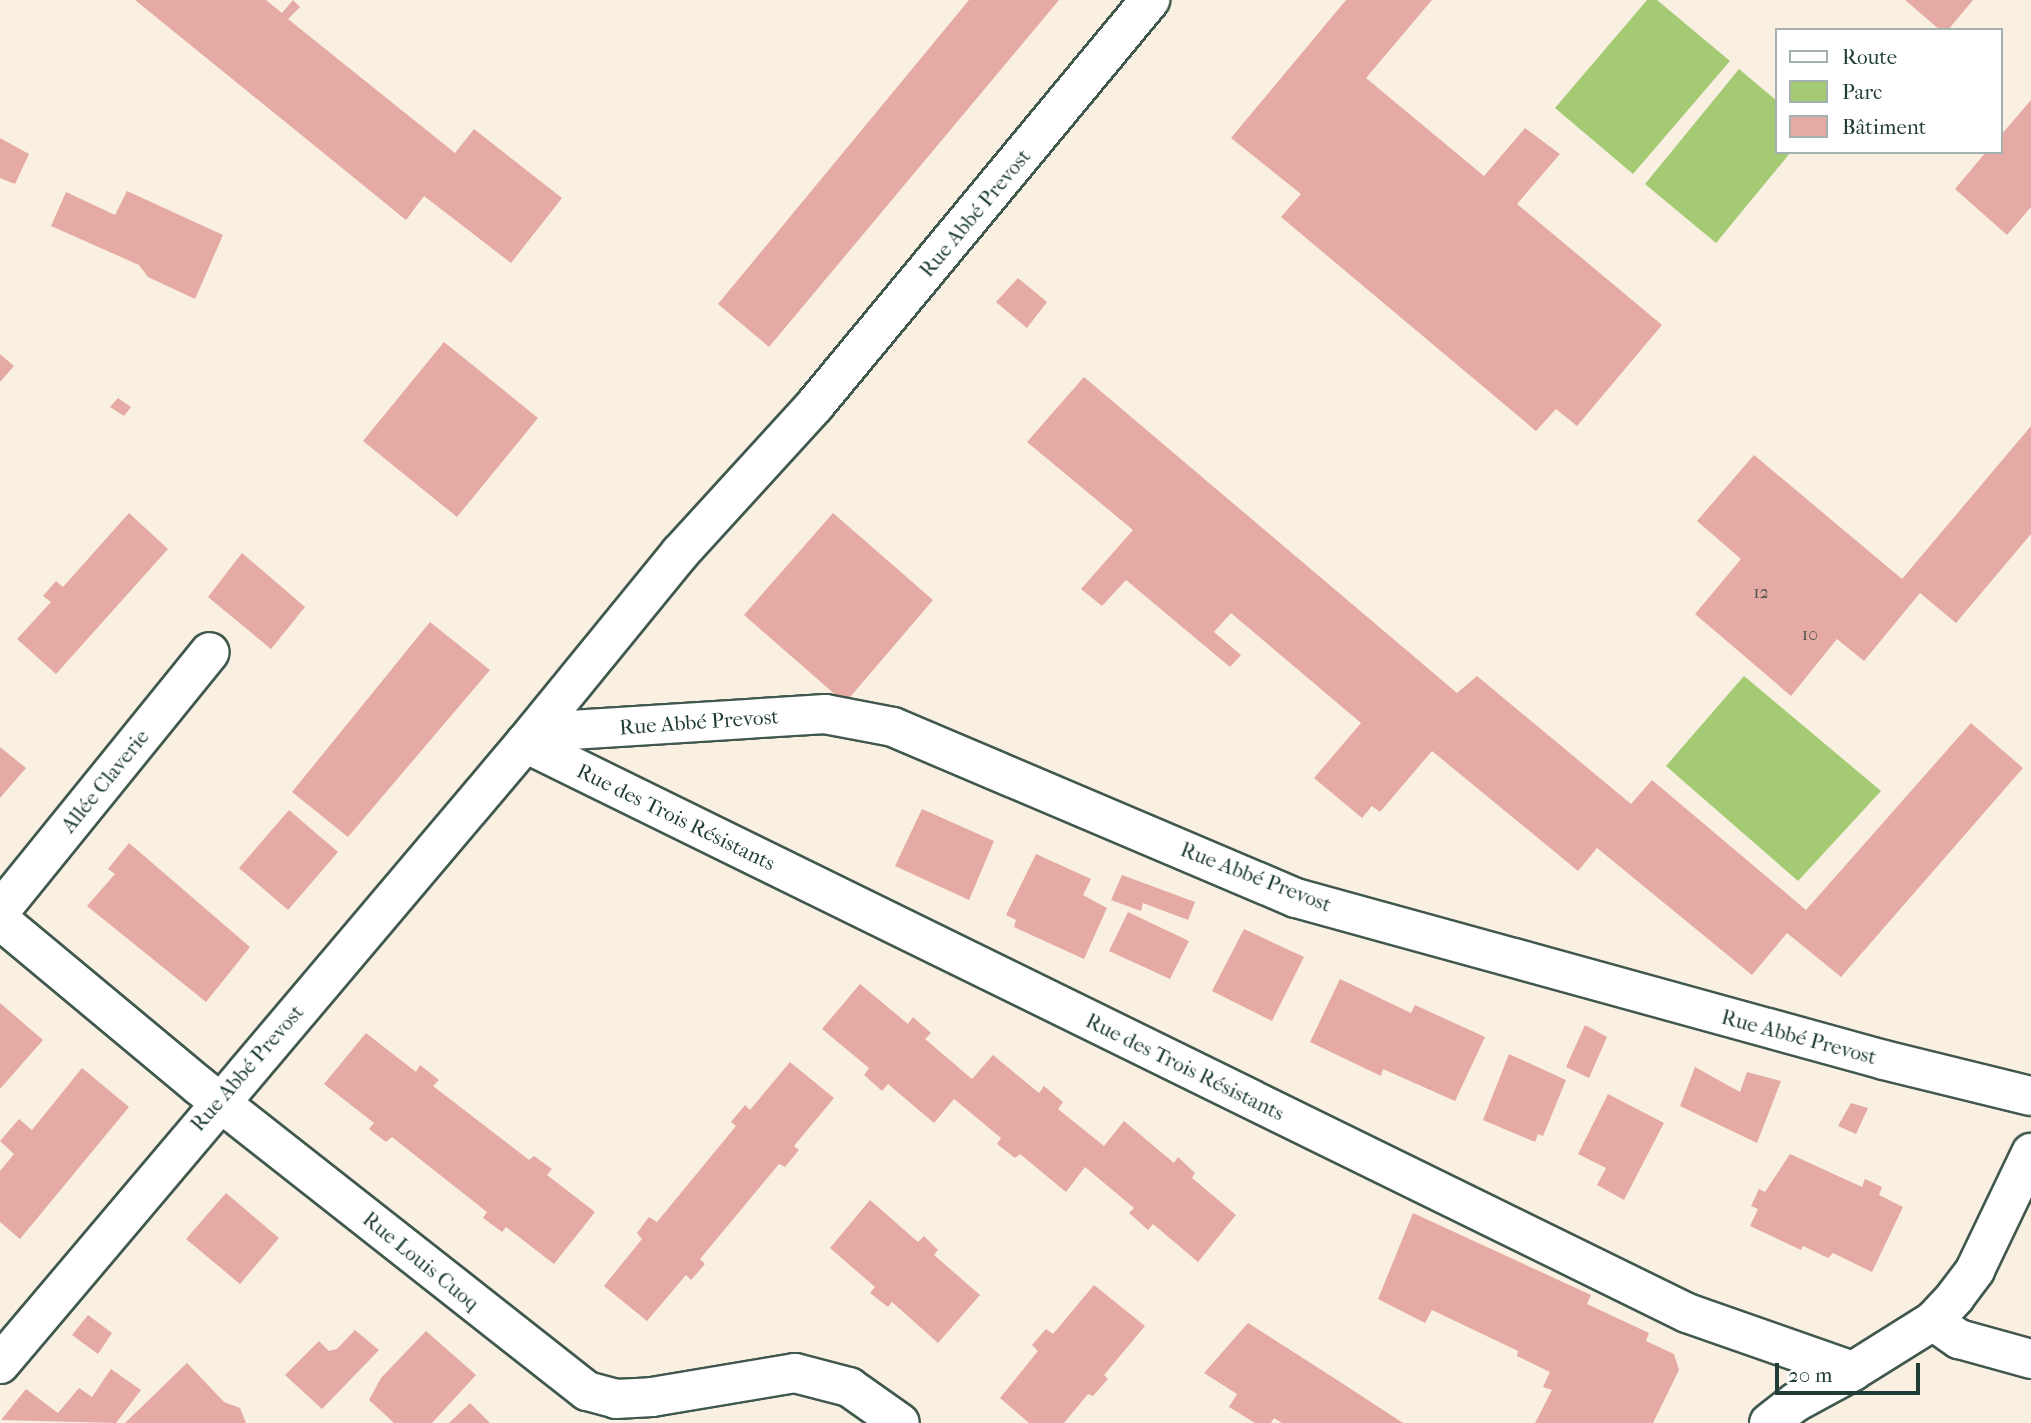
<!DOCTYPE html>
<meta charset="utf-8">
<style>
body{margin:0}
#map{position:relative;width:2031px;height:1423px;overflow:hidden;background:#f9f0e2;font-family:"IM FELL French Canon",serif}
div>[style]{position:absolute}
.green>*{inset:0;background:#a4ca74}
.building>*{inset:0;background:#e5aaa3}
.roads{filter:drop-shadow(2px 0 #40584e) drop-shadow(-2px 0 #40584e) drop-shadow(0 2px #40584e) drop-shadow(0 -2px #40584e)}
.minor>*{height:38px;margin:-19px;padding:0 19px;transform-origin:19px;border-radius:19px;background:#fff}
.tertiary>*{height:38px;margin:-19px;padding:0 19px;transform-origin:19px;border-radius:19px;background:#fff}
span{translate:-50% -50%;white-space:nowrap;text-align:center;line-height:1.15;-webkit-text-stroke:6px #fff;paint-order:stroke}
.number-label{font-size:18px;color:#505850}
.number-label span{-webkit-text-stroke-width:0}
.street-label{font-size:21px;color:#1f3d34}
.legend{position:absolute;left:1775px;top:28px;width:228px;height:126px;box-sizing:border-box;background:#fff;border:2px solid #a5b1ae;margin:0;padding:9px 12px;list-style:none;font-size:21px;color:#1f3d34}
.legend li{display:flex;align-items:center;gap:14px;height:35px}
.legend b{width:35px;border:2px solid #a5b1ae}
.scale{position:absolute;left:1775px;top:1363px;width:145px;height:32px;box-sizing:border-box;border:4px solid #1f3d34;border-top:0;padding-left:9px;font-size:21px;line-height:24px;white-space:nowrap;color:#1f3d34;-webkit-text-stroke:5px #fff;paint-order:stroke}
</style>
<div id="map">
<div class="green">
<div style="clip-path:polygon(1647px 0,1657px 0,1730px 61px,1633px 174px,1555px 108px)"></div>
<div style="clip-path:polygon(1739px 69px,1777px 101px,1777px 152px,1791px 152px,1716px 243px,1645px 184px)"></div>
<div style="clip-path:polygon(1744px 676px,1881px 791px,1798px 881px,1666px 766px)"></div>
</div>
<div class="building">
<div style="clip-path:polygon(135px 0,266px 0,282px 13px,293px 0,300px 7px,288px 19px,455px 153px,474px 129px,562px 198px,511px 263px,424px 196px,406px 220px)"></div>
<div style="clip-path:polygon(969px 0,1059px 0,769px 347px,718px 304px)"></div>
<div style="clip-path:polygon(1346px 0,1432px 0,1366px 78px,1484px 176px,1525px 128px,1560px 154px,1517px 204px,1662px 325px,1577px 426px,1556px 409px,1536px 431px,1281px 217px,1301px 194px,1231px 138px)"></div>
<div style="clip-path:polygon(1905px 0,1973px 0,1948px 30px,1940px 30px)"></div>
<div style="clip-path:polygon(2031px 100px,2031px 207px,2007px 235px,1955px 189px,1986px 152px,2001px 152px,2001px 135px)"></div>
<div style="clip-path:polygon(0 138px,29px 154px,15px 184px,0 178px)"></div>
<div style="clip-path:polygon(127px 191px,223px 235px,195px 299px,148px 277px,139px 265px,51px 226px,66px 192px,115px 215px)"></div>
<div style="clip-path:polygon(1018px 278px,1047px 302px,1027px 328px,996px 302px)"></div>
<div style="clip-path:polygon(444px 342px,538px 418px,457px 517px,363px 441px)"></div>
<div style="clip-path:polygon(0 354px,14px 366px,0 382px)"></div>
<div style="clip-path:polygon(1084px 377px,1457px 693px,1477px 676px,1631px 804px,1652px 780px,1806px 910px,1971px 723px,2023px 768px,1841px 977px,1787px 933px,1752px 975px,1597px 848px,1578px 871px,1432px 751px,1380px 812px,1372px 806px,1362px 818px,1314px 778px,1361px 723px,1231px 613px,1214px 632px,1241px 655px,1230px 667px,1126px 580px,1102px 606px,1081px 589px,1133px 530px,1027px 442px)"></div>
<div style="clip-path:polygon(118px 398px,131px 407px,124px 416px,110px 407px)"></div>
<div style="clip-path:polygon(2031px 426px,2031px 534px,1956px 623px,1920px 593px,1864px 661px,1837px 639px,1791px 696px,1695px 614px,1741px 559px,1697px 521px,1754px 455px,1902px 579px)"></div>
<div style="clip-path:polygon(129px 513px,168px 549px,56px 674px,17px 639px,51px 602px,43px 596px,56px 581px,63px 587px)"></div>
<div style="clip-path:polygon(833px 513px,933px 600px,845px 703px,744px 615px)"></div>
<div style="clip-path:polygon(242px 553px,305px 607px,271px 649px,208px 597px)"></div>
<div style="clip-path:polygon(430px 622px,490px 670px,348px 837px,292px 792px)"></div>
<div style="clip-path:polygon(0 747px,26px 768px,0 798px)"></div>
<div style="clip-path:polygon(922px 809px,994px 841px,969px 900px,895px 866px)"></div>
<div style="clip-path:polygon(289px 810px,338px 852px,288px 910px,239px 868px)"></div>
<div style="clip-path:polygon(129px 843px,250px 947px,206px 1002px,87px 906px,115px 874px,108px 869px)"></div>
<div style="clip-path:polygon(1036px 854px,1091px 879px,1083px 895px,1107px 908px,1084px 959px,1014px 927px,1016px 920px,1006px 915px)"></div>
<div style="clip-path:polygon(1122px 875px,1195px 902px,1188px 920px,1143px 903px,1141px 911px,1111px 900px)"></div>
<div style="clip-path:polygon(1128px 912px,1189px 941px,1170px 979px,1109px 951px)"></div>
<div style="clip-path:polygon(1244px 929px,1304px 957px,1272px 1021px,1212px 991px)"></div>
<div style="clip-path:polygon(1340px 979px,1411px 1013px,1415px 1005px,1485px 1037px,1455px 1101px,1383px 1069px,1381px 1076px,1310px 1042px)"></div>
<div style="clip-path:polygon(860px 984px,908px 1024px,913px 1017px,931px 1033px,925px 1039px,972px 1079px,993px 1055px,1039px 1093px,1044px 1086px,1063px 1102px,1058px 1109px,1104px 1146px,1124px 1121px,1174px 1163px,1178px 1157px,1195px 1173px,1192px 1178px,1236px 1215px,1198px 1262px,1153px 1224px,1148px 1230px,1129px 1213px,1134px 1208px,1085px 1167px,1066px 1192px,1020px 1154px,1015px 1158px,997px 1144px,1001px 1138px,954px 1099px,934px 1123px,888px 1084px,882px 1091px,864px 1075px,869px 1068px,822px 1029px)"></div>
<div style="clip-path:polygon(0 1003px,43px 1040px,0 1089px)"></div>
<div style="clip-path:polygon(1585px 1025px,1607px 1037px,1589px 1078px,1566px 1067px)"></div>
<div style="clip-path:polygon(366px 1033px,416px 1072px,420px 1065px,439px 1080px,433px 1086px,529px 1160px,534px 1156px,552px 1169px,547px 1175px,595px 1212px,554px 1264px,506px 1227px,502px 1232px,483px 1218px,487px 1212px,392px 1137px,386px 1142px,369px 1129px,374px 1123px,324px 1084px)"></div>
<div style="clip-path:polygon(1509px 1054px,1566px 1080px,1543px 1136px,1538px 1134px,1535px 1142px,1483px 1120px)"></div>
<div style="clip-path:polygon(790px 1062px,834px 1098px,794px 1146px,799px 1150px,785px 1167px,779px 1164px,700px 1259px,705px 1264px,691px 1280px,686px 1275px,647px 1321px,604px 1286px,642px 1239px,637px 1233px,649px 1217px,657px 1222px,736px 1126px,731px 1122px,745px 1105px,750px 1110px)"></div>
<div style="clip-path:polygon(1695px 1067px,1740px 1092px,1747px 1072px,1781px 1081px,1757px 1143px,1680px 1106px)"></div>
<div style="clip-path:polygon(82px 1068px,129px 1107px,20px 1239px,0 1222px,0 1171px,14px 1154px,0 1141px,19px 1119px,32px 1130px)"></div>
<div style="clip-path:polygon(1608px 1094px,1664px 1123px,1624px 1200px,1597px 1185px,1606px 1168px,1578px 1154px)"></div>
<div style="clip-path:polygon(1851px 1103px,1868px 1108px,1856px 1134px,1838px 1126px)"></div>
<div style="clip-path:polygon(1790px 1154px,1862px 1187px,1865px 1179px,1882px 1187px,1879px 1195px,1903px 1207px,1872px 1272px,1833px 1253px,1828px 1258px,1803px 1246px,1801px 1250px,1750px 1226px,1758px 1209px,1751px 1206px,1759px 1189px,1765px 1192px)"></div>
<div style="clip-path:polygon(226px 1193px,279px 1238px,240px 1284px,186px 1239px)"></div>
<div style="clip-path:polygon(870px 1200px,918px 1242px,924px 1236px,938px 1250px,934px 1255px,980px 1295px,938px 1343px,892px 1302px,888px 1307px,870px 1293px,875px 1287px,830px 1248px)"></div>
<div style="clip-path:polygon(1413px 1213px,1591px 1295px,1587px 1304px,1649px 1333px,1646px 1341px,1674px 1354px,1679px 1370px,1653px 1423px,1535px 1423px,1552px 1390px,1543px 1387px,1550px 1372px,1517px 1356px,1518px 1351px,1432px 1310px,1425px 1323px,1378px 1299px)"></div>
<div style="clip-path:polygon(1094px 1285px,1145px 1326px,1104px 1375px,1108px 1379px,1093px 1396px,1088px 1394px,1064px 1423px,1029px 1423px,1000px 1398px,1038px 1351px,1032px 1345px,1046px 1329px,1053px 1334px)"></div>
<div style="clip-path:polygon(88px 1315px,112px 1333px,98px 1354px,72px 1335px)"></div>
<div style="clip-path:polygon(1248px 1323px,1334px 1378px,1403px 1423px,1282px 1423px,1274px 1418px,1271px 1423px,1255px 1423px,1229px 1407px,1237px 1394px,1204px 1373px)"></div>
<div style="clip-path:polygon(355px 1330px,379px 1350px,322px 1409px,285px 1375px,319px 1341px,329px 1351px,337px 1349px)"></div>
<div style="clip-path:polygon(426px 1331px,476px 1375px,432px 1423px,394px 1423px,369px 1400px,381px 1378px)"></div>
<div style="clip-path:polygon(187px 1363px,224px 1402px,240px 1408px,246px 1423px,125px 1423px)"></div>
<div style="clip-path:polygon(111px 1369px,141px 1390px,116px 1423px,1px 1420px,26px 1389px,58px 1413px,79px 1388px,92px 1397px)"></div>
<div style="clip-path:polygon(470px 1403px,490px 1423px,449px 1423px)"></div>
</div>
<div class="roads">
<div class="minor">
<div style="left:525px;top:743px;width:1294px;rotate:26.13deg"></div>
<div style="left:1687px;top:1313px;width:176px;rotate:19.3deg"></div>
<div style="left:1853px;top:1371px;width:94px;rotate:-32deg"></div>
<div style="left:1933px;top:1321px;width:33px;rotate:-47deg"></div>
<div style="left:1955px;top:1297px;width:34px;rotate:-53deg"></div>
<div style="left:1975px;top:1270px;width:130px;rotate:-64.4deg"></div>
<div style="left:525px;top:743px;width:48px;rotate:-15.8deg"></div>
<div style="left:571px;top:730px;width:255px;rotate:-3.6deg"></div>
<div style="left:825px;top:714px;width:69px;rotate:10.8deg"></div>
<div style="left:893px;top:727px;width:438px;rotate:23deg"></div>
<div style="left:1296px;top:898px;width:610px;rotate:15.4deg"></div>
<div style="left:1884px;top:1060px;width:151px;rotate:13.8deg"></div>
<div style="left:0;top:911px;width:333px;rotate:-51deg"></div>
<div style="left:0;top:920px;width:258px;rotate:39.8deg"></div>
<div style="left:198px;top:1085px;width:495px;rotate:38.2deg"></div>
<div style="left:587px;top:1391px;width:30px;rotate:15deg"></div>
<div style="left:616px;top:1399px;width:36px;rotate:-3deg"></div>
<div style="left:652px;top:1397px;width:145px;rotate:-9.5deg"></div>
<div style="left:795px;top:1373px;width:56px;rotate:14.5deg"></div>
<div style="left:849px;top:1387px;width:62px;rotate:35.2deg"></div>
<div style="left:1933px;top:1321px;width:32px;rotate:35deg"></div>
<div style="left:1959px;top:1339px;width:75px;rotate:15.5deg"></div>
</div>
<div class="tertiary">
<div style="left:0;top:1364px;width:813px;rotate:-49.79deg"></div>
<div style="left:525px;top:743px;width:245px;rotate:-50.8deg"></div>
<div style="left:680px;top:553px;width:200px;rotate:-47.6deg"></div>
<div style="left:815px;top:405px;width:526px;rotate:-50.4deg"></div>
<div style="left:1769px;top:1423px;width:34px;rotate:-38deg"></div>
<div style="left:1796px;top:1402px;width:65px;rotate:-28.5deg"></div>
</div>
</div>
<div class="number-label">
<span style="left:1761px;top:593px">12</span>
<span style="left:1810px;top:635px">10</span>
</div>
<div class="street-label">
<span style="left:975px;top:213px;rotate:-50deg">Rue Abbé Prevost</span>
<span style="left:699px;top:722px;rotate:-4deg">Rue Abbé Prevost</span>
<span style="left:105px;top:781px;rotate:-51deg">Allée Claverie</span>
<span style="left:676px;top:817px;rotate:26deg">Rue des Trois Résistants</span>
<span style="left:1256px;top:877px;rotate:21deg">Rue Abbé Prevost</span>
<span style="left:1799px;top:1037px;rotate:15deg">Rue Abbé Prevost</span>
<span style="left:1185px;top:1067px;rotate:26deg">Rue des Trois Résistants</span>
<span style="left:247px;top:1068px;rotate:-49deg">Rue Abbé Prevost</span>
<span style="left:421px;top:1261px;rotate:39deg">Rue Louis Cuoq</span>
</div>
<ul class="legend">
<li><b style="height:9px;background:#fff"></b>Route</li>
<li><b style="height:19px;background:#a4ca74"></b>Parc</li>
<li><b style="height:19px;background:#e5aaa3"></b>Bâtiment</li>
</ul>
<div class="scale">20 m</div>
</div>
